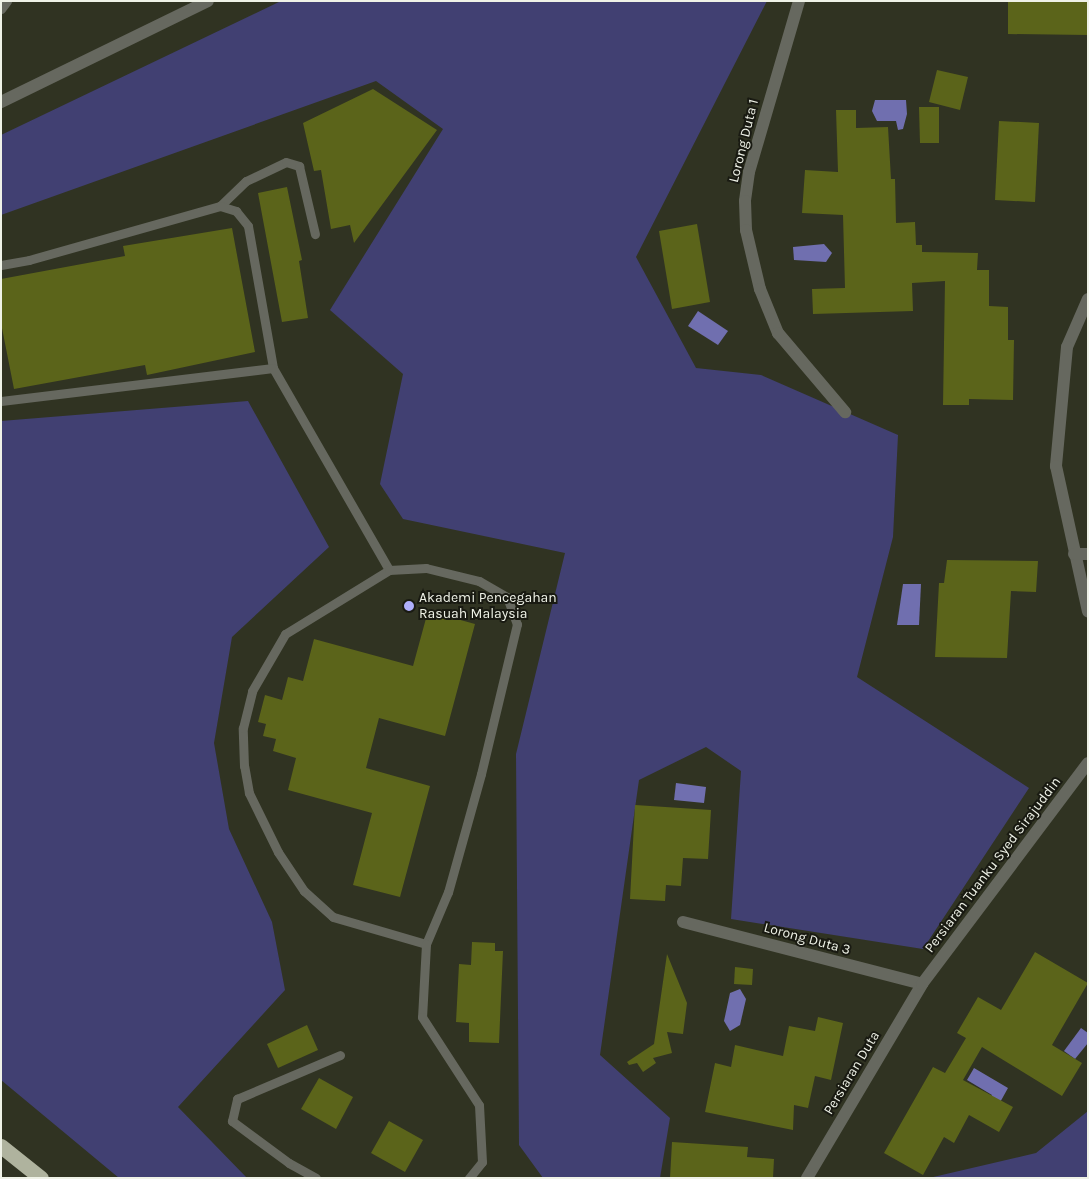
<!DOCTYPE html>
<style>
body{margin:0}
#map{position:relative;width:1089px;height:1179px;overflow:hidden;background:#303322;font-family:Karla,sans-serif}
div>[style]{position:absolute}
.green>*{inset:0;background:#414072}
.water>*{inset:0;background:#706faf}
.building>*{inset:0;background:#5b641a}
.service>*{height:9px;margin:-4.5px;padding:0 4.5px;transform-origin:4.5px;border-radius:4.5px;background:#66685f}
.minor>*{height:12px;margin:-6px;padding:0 6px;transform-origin:6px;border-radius:6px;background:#66685f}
.motorway>*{height:15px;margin:-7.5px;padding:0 7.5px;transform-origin:7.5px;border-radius:7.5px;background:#afb39e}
.dots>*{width:14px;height:14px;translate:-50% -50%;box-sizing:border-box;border:2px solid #191a12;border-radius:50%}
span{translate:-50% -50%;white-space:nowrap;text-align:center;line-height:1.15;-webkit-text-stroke:4px #191a12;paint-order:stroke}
.street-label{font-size:14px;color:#eff2e7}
.poi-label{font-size:14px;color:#eff2e7}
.left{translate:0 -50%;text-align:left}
.frame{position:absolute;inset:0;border:2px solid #eff2e7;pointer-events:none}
</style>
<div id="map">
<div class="green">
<div style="clip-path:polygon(281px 1px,767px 1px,636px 257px,696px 368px,761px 375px,898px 435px,893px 537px,857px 677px,1029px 788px,923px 949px,731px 919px,741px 771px,706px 747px,639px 780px,600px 1055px,670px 1118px,660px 1178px,543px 1178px,519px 1145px,516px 754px,565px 553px,403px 519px,380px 484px,403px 374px,330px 310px,443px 129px,376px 81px,1px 215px,1px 135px)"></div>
<div style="clip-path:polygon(248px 401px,329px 547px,232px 637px,214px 743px,229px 829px,272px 922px,285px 990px,178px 1107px,247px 1178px,119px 1178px,1px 1080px,1px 421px)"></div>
<div style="clip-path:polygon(1088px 1111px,1088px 1178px,929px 1178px,1036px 1153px)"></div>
</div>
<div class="water">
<div style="clip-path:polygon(875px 100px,906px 100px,907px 114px,903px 129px,898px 130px,896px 121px,877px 121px,872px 111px)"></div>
<div style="clip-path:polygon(824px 244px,832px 253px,826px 262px,794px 260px,793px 247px)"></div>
<div style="clip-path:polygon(698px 311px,728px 331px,718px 345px,688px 326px)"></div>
<div style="clip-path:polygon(903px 584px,921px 584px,919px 625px,897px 625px)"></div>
<div style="clip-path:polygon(676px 783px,706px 787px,704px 803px,674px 800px)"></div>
<div style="clip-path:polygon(740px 989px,746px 999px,740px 1025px,730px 1031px,724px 1021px,730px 993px)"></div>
<div style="clip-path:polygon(1081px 1028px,1088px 1033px,1088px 1043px,1075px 1059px,1064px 1051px)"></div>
<div style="clip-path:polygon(974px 1068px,1008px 1088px,993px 1115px,983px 1109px,992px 1095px,967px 1080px)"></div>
</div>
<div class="building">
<div style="clip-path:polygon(1008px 1px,1088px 1px,1088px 35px,1008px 34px)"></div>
<div style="clip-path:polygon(937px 70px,968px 77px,960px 110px,929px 102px)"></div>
<div style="clip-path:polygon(373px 89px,437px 130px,354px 243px,350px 225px,331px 229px,321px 170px,314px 171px,303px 123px)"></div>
<div style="clip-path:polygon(919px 107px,939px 107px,939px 143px,920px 143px)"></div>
<div style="clip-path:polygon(836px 110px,856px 110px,856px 128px,888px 127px,891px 179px,895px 179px,896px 223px,915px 222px,916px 245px,922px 245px,922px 252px,978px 253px,977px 270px,989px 270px,989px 306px,1008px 307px,1008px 340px,1014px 340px,1013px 400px,969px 399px,969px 405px,943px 405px,945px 281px,912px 283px,913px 311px,813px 314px,812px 289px,845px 288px,843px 215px,802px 213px,805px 170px,838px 172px)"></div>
<div style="clip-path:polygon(999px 121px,1039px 123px,1035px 202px,995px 200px)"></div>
<div style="clip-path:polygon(287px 187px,302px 260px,299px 261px,308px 318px,282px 322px,258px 193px)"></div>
<div style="clip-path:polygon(697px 224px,710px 302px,672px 309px,659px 231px)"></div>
<div style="clip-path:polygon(232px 228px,255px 352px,147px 375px,145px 365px,14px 389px,1px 323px,1px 279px,125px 256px,123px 246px)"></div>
<div style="clip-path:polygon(947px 560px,1038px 561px,1036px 592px,1011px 591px,1007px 658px,935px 657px,939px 583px,944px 583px)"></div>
<div style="clip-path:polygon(428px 611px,475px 624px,445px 736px,379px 718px,366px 768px,430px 786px,400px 897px,353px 885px,372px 813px,288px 790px,296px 758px,273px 751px,276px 739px,263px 736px,266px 724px,258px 722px,265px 695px,282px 700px,288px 677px,303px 681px,314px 639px,413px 666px)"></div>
<div style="clip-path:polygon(635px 805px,711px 810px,708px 859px,683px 858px,681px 886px,666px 885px,665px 901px,630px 899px)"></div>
<div style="clip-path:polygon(472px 942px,495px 943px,495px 951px,503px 951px,499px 1043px,469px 1042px,469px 1023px,456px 1022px,459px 964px,471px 965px)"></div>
<div style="clip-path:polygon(1035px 952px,1088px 983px,1052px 1045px,1082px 1063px,1062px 1096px,982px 1047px,963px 1080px,1013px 1107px,999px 1132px,969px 1115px,954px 1143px,944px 1137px,923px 1175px,884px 1153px,933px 1067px,945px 1073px,966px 1038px,957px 1033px,978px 997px,1001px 1010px)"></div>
<div style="clip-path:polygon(667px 954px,687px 1003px,683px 1034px,667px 1032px,672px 1053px,653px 1058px,656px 1063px,643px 1072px,637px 1063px,629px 1065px,627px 1062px,654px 1044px)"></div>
<div style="clip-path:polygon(735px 967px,753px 969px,752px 985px,734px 984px)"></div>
<div style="clip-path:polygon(818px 1017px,843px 1023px,831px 1080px,815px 1076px,808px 1108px,794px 1105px,793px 1130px,705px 1112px,715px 1063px,731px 1067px,735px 1045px,783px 1056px,789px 1026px,815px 1031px)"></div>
<div style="clip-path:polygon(307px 1025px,318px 1050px,278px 1068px,267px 1044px)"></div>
<div style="clip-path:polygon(319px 1078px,353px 1097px,336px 1129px,301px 1109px)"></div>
<div style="clip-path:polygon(389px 1121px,423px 1140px,405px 1172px,371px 1153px)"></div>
<div style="clip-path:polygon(672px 1142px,748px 1147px,747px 1157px,774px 1159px,773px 1178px,670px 1178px)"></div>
</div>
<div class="service">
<div style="left:1px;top:9px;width:10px;rotate:-53deg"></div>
<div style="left:220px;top:206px;width:36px;rotate:-44deg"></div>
<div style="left:246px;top:181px;width:44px;rotate:-25.4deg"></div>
<div style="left:286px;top:162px;width:14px;rotate:17deg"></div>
<div style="left:299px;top:166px;width:70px;rotate:76.8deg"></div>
<div style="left:1px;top:265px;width:28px;rotate:-10deg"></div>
<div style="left:29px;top:260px;width:198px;rotate:-15.8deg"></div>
<div style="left:220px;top:206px;width:17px;rotate:17deg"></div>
<div style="left:236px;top:211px;width:19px;rotate:51deg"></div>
<div style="left:248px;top:226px;width:144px;rotate:80deg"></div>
<div style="left:273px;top:368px;width:274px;rotate:173.1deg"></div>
<div style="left:273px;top:368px;width:233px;rotate:60.1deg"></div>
<div style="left:426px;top:568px;width:55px;rotate:13.8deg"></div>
<div style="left:479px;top:581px;width:32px;rotate:30deg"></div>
<div style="left:507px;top:597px;width:29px;rotate:70deg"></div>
<div style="left:517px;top:624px;width:154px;rotate:103.5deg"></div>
<div style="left:481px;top:774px;width:123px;rotate:105.6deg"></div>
<div style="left:448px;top:892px;width:56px;rotate:112.9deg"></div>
<div style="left:426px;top:944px;width:97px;rotate:-163.8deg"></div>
<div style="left:333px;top:917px;width:39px;rotate:-138deg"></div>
<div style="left:304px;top:891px;width:47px;rotate:-123.7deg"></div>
<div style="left:278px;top:852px;width:66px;rotate:-116.2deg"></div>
<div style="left:249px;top:793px;width:27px;rotate:-100deg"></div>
<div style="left:244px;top:766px;width:38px;rotate:-92deg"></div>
<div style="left:243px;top:728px;width:38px;rotate:-76deg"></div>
<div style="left:252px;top:691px;width:66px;rotate:-59.9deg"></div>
<div style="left:285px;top:634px;width:122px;rotate:-31.6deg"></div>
<div style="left:389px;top:570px;width:37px;rotate:-3deg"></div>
<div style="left:426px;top:944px;width:73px;rotate:93.1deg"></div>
<div style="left:422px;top:1017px;width:105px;rotate:57.1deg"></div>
<div style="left:479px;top:1105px;width:57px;rotate:87deg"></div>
<div style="left:482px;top:1162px;width:21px;rotate:129deg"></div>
<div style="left:316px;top:1178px;width:31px;rotate:-151deg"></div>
<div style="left:289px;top:1163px;width:71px;rotate:-143.6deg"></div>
<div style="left:232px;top:1121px;width:23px;rotate:-77deg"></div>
<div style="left:237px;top:1099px;width:112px;rotate:-23.1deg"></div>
</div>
<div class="minor">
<div style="left:799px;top:1px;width:178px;rotate:106.3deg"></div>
<div style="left:749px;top:172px;width:29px;rotate:98deg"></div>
<div style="left:745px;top:201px;width:29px;rotate:88deg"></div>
<div style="left:746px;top:230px;width:61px;rotate:76.7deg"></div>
<div style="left:760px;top:289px;width:48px;rotate:67.8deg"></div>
<div style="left:778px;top:333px;width:104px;rotate:49.7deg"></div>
<div style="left:1px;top:102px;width:230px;rotate:-26deg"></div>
<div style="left:1088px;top:299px;width:52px;rotate:113.6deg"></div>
<div style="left:1067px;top:347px;width:120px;rotate:95.3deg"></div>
<div style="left:1056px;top:466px;width:149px;rotate:77.6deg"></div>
<div style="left:1074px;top:554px;width:14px"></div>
<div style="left:683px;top:922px;width:247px;rotate:14.5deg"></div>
<div style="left:807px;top:1178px;width:226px;rotate:-59.3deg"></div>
<div style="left:922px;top:984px;width:276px;rotate:-53.1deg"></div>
</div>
<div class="motorway">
<div style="left:1px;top:1146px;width:51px;rotate:38.7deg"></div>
</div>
<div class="dots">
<div style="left:409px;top:606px;background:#aeaefb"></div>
</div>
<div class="street-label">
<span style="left:744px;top:141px;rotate:-76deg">Lorong Duta 1</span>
<span style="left:993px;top:865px;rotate:-53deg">Persiaran Tuanku Syed Sirajuddin</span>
<span style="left:807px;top:939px;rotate:15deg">Lorong Duta 3</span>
<span style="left:852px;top:1073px;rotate:-59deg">Persiaran Duta</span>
</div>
<div class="poi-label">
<span class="left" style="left:419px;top:606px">Akademi Pencegahan<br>Rasuah Malaysia</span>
</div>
<div class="frame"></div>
</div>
